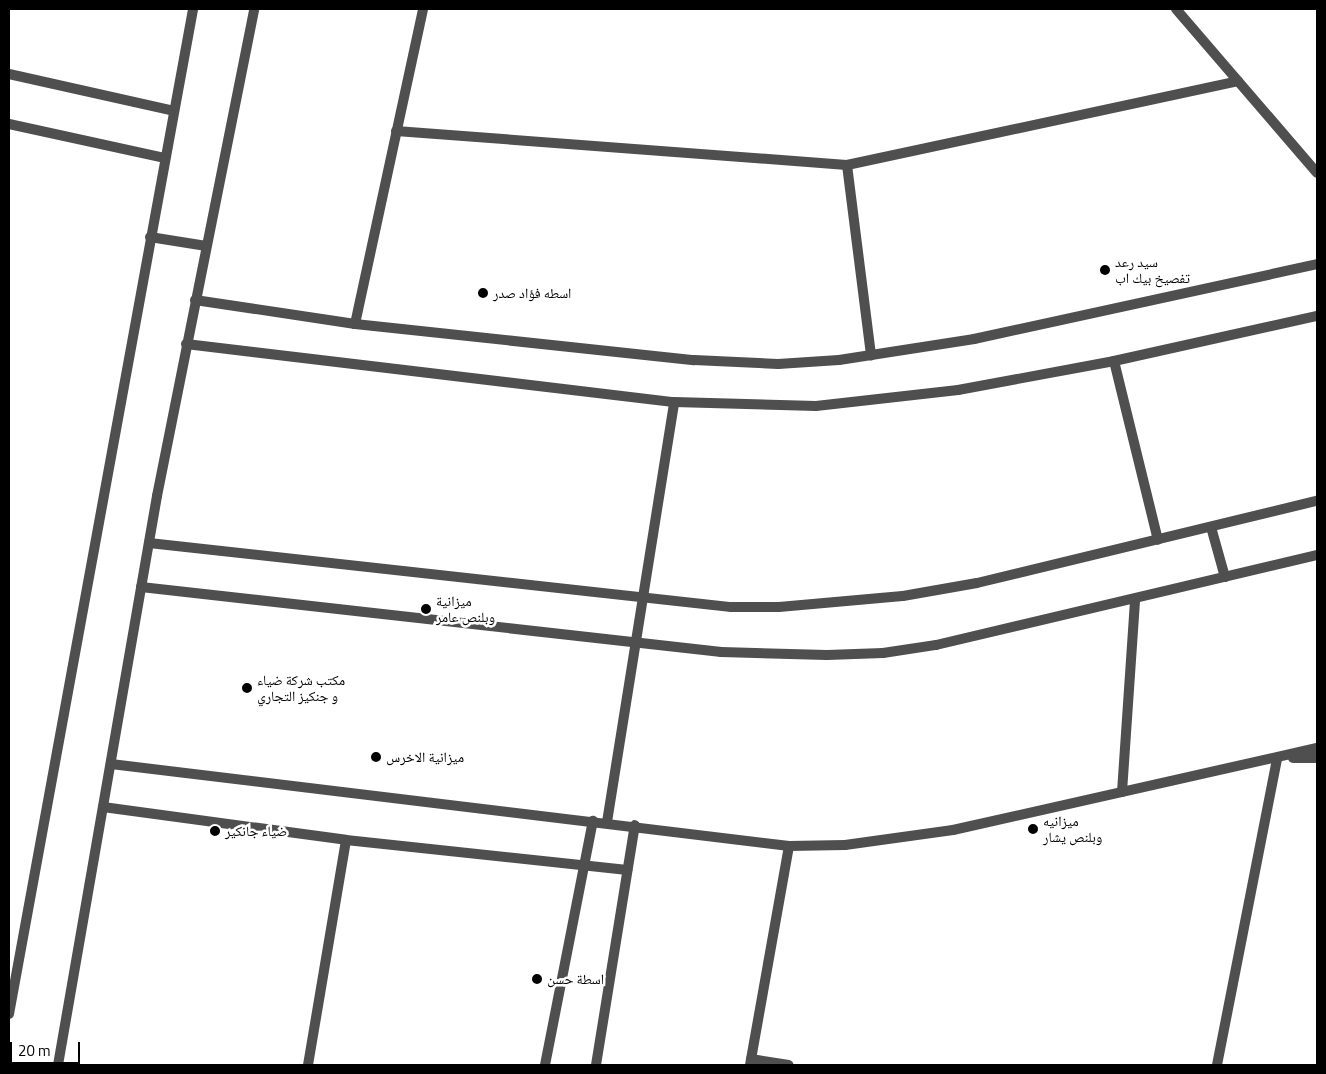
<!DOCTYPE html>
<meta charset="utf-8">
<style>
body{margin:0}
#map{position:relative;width:1326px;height:1074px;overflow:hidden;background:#fff;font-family:"Titillium Web","Noto Naskh Arabic",sans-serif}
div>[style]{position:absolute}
.minor>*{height:10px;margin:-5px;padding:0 5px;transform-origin:5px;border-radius:5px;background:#4f4f4f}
.dots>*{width:14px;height:14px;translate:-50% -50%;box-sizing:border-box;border:2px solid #fff;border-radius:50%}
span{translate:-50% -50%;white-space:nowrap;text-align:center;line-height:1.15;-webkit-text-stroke:5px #fff;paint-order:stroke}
.poi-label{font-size:14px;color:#000}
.left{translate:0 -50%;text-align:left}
.frame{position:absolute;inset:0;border:10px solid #000;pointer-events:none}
.scale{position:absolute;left:10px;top:1042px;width:70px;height:22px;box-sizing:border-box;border:2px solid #000;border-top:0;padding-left:6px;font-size:15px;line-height:18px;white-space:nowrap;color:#000;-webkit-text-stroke:4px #fff;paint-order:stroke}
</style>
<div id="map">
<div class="minor">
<div style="left:1176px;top:9px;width:216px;rotate:49.3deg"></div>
<div style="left:9px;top:74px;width:169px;rotate:12.6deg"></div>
<div style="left:9px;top:124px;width:160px;rotate:12.3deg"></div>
<div style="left:396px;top:131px;width:452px;rotate:4.3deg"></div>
<div style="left:847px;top:165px;width:400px;rotate:-12.1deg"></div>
<div style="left:847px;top:165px;width:192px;rotate:82.8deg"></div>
<div style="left:150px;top:237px;width:57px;rotate:9.1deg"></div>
<div style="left:195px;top:300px;width:162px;rotate:8.5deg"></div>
<div style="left:355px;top:324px;width:341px;rotate:6.1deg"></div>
<div style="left:694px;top:360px;width:84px;rotate:2.7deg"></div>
<div style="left:778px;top:364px;width:61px;rotate:-3.8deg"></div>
<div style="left:839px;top:360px;width:137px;rotate:-8.8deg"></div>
<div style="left:974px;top:339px;width:351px;rotate:-12.3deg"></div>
<div style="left:355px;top:324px;width:322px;rotate:-77.8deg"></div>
<div style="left:186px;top:344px;width:491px;rotate:6.8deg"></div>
<div style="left:674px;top:402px;width:142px;rotate:1.6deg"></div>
<div style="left:816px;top:406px;width:143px;rotate:-6.4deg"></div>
<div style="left:958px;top:390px;width:159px;rotate:-10.5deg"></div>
<div style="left:1114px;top:361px;width:208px;rotate:-12.5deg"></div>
<div style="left:1114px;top:361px;width:184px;rotate:76.2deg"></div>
<div style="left:1211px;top:527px;width:52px;rotate:74.4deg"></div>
<div style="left:149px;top:543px;width:586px;rotate:6.28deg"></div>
<div style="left:731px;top:607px;width:48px"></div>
<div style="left:779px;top:607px;width:124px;rotate:-5.1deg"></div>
<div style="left:903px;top:596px;width:75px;rotate:-10deg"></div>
<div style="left:977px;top:583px;width:350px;rotate:-13.6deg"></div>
<div style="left:141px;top:587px;width:584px;rotate:6.39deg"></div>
<div style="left:721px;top:652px;width:106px;rotate:1.6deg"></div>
<div style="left:827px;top:655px;width:56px;rotate:-2deg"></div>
<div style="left:883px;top:653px;width:54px;rotate:-8.6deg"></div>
<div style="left:936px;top:645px;width:391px;rotate:-13.3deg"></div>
<div style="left:1293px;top:758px;width:24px"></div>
<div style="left:111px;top:764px;width:683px;rotate:6.9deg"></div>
<div style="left:789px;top:846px;width:56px;rotate:-1deg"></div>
<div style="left:845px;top:845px;width:109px;rotate:-7.9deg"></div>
<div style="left:953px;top:830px;width:373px;rotate:-12.7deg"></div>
<div style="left:1122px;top:792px;width:193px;rotate:-86.1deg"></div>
<div style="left:103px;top:807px;width:245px;rotate:7.7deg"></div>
<div style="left:346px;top:840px;width:283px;rotate:6.1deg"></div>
<div style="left:607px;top:822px;width:425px;rotate:-80.9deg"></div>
<div style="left:9px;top:1014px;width:1022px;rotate:-79.62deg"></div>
<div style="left:751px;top:1059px;width:38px;rotate:9deg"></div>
<div style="left:58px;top:1065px;width:578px;rotate:-80.13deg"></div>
<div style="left:157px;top:496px;width:497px;rotate:-78.7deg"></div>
<div style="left:308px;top:1065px;width:228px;rotate:-80.4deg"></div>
<div style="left:545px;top:1065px;width:249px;rotate:-78.9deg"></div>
<div style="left:596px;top:1065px;width:243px;rotate:-80.8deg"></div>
<div style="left:750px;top:1065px;width:222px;rotate:-79.9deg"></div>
<div style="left:1217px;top:1065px;width:313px;rotate:-78.9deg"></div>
</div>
<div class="dots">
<div style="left:1105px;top:270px;background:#000"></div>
<div style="left:483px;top:293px;background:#000"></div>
<div style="left:426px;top:609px;background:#000"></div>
<div style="left:247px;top:688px;background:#000"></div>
<div style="left:376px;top:757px;background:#000"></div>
<div style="left:1033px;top:829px;background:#000"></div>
<div style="left:215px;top:831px;background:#000"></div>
<div style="left:537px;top:979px;background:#000"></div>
</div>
<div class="poi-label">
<span class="left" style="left:1115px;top:270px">سيد رعد<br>تفصيخ بيك اب</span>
<span class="left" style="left:493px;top:293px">اسطه فؤاد صدر</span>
<span class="left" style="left:436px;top:609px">ميزانية<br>وبلنص عامر</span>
<span class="left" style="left:257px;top:688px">مكتب شركة ضياء<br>و جنكيز التجاري</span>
<span class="left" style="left:386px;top:757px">ميزانية الاخرس</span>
<span class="left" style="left:1043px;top:829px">ميزانيه<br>وبلنص يشار</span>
<span class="left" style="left:225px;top:831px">ضياء جانكير</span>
<span class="left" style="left:547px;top:979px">اسطة حسن</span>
</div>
<div class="frame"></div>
<div class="scale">20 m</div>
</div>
